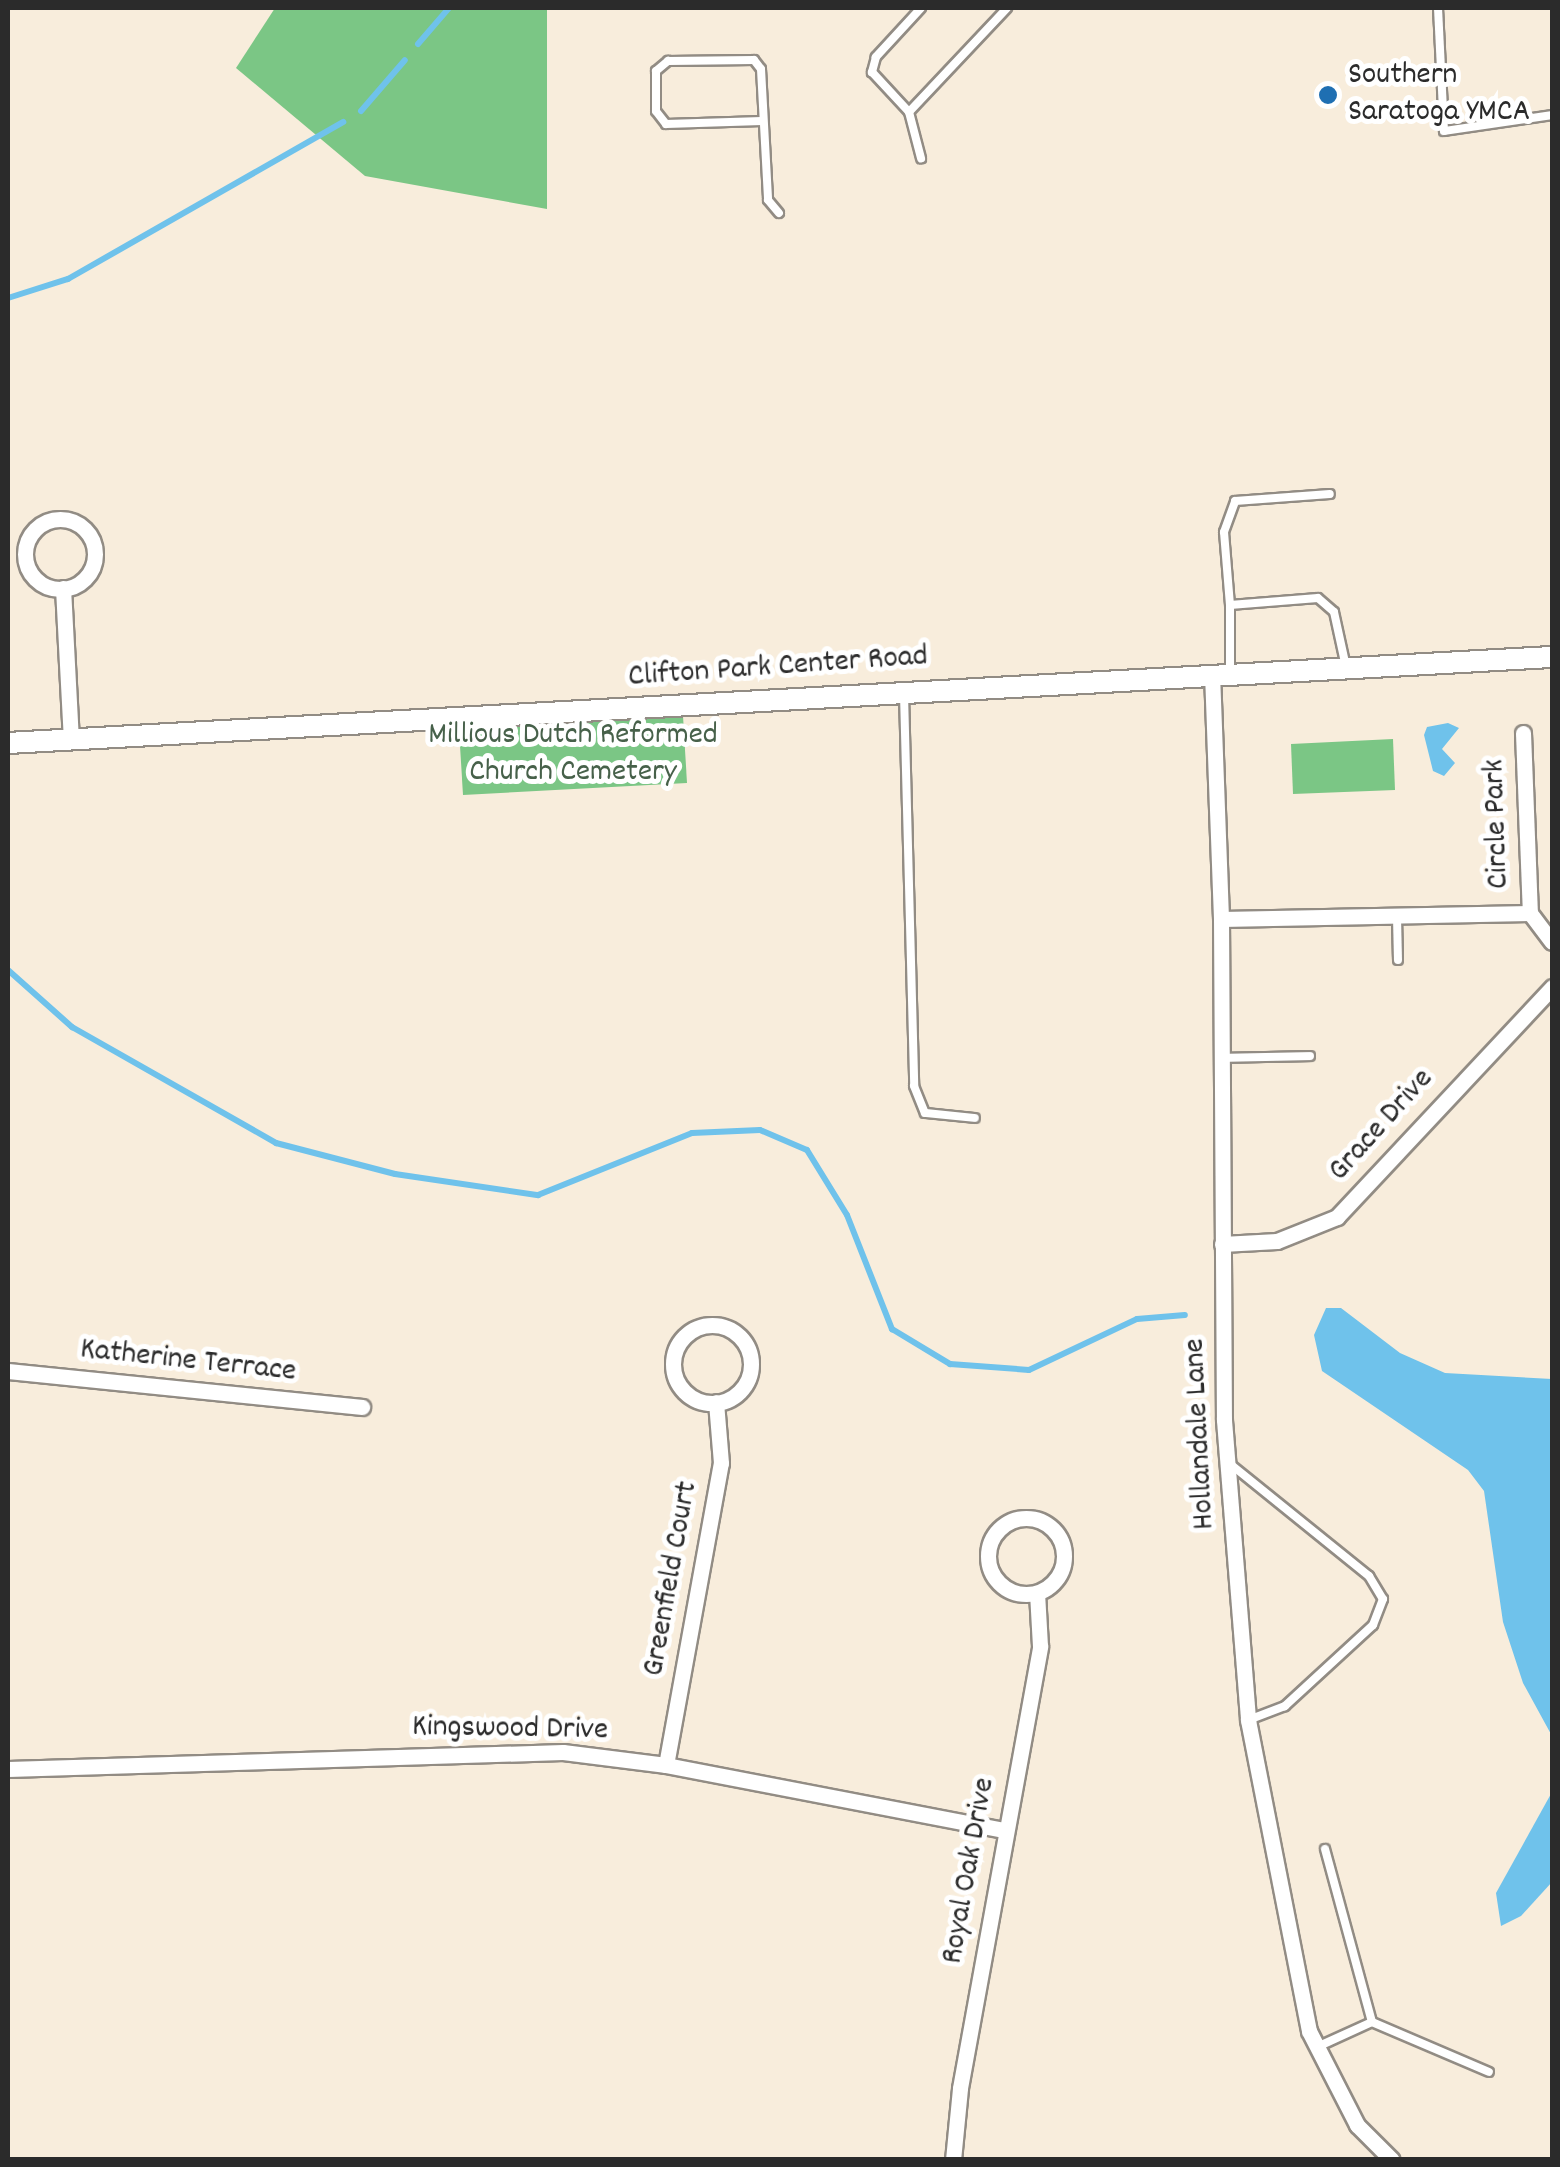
<!DOCTYPE html>
<style>
body{margin:0}
#map{position:relative;width:1560px;height:2167px;overflow:hidden;background:#f8eddc;font-family:Dekko,sans-serif}
div>[style]{position:absolute}
.green>*{inset:0;background:#7bc685}
.water>*{inset:0;background:#6fc2eb}
.stream>*{height:6px;margin:-3px;padding:0 3px;transform-origin:3px;border-radius:3px;background:#6fc2eb}
.roads{filter:drop-shadow(2px 0 #928c84) drop-shadow(-2px 0 #928c84) drop-shadow(0 2px #928c84) drop-shadow(0 -2px #928c84)}
.service>*{height:8px;margin:-4px;padding:0 4px;transform-origin:4px;border-radius:4px;background:#fff}
.minor>*{height:15px;margin:-7.5px;padding:0 7.5px;transform-origin:7.5px;border-radius:7.5px;background:#fff}
.minor>.ring{margin:-7.5px;padding:0;box-sizing:content-box;background:none;border:15px solid #fff;border-radius:50%}
.tertiary>*{height:20px;margin:-10px;padding:0 10px;transform-origin:10px;border-radius:10px;background:#fff}
.dots>*{width:28px;height:28px;translate:-50% -50%;box-sizing:border-box;border:5px solid #fff;border-radius:50%}
span{translate:-50% -50%;white-space:nowrap;text-align:center;line-height:1.15;-webkit-text-stroke:10px #fff;paint-order:stroke}
.poi-label{font-size:32px;color:#2b2b2b}
.left{translate:0 -50%;text-align:left}
.street-label{font-size:32px;color:#2b2b2b}
.park-label{font-size:32px;color:#47614a}
.frame{position:absolute;inset:0;border:10px solid #2b2b2b;pointer-events:none}
</style>
<div id="map">
<div class="green">
<div style="clip-path:polygon(275px 8px,547px 8px,547px 209px,365px 176px,236px 68px)"></div>
<div style="clip-path:polygon(683px 716px,687px 783px,463px 795px,459px 729px)"></div>
<div style="clip-path:polygon(1393px 739px,1395px 790px,1293px 794px,1291px 744px)"></div>
</div>
<div class="water">
<div style="clip-path:polygon(1448px 723px,1459px 728px,1442px 749px,1455px 763px,1444px 776px,1433px 771px,1424px 735px,1427px 727px)"></div>
<div style="clip-path:polygon(1326px 1308px,1341px 1308px,1400px 1353px,1445px 1373px,1552px 1379px,1552px 1736px,1523px 1683px,1503px 1622px,1484px 1491px,1468px 1470px,1322px 1371px,1314px 1335px)"></div>
<div style="clip-path:polygon(1552px 1792px,1552px 1882px,1521px 1916px,1501px 1926px,1496px 1893px)"></div>
</div>
<div class="stream">
<div style="left:418px;top:44px;width:48px;rotate:-49.3deg"></div>
<div style="left:361px;top:111px;width:67px;rotate:-49.2deg"></div>
<div style="left:8px;top:298px;width:63px;rotate:-17.6deg"></div>
<div style="left:68px;top:279px;width:317px;rotate:-29.7deg"></div>
<div style="left:8px;top:970px;width:86px;rotate:41.7deg"></div>
<div style="left:72px;top:1027px;width:235px;rotate:29.6deg"></div>
<div style="left:276px;top:1143px;width:123px;rotate:14.6deg"></div>
<div style="left:395px;top:1174px;width:145px;rotate:8.4deg"></div>
<div style="left:538px;top:1195px;width:166px;rotate:-21.9deg"></div>
<div style="left:692px;top:1133px;width:68px;rotate:-2.5deg"></div>
<div style="left:760px;top:1130px;width:51px;rotate:23.1deg"></div>
<div style="left:807px;top:1150px;width:76px;rotate:58.4deg"></div>
<div style="left:847px;top:1215px;width:123px;rotate:68.5deg"></div>
<div style="left:892px;top:1329px;width:68px;rotate:31.1deg"></div>
<div style="left:950px;top:1364px;width:79px;rotate:4.3deg"></div>
<div style="left:1029px;top:1370px;width:119px;rotate:-25.3deg"></div>
<div style="left:1137px;top:1319px;width:48px;rotate:-4.8deg"></div>
</div>
<div class="roads">
<div class="service">
<div style="left:921px;top:8px;width:67px;rotate:132.6deg"></div>
<div style="left:876px;top:57px;width:16px;rotate:105deg"></div>
<div style="left:872px;top:72px;width:54px;rotate:47.2deg"></div>
<div style="left:909px;top:112px;width:48px;rotate:75.4deg"></div>
<div style="left:1438px;top:8px;width:123px;rotate:87.2deg"></div>
<div style="left:1444px;top:131px;width:109px;rotate:-8.4deg"></div>
<div style="left:909px;top:112px;width:143px;rotate:-46.7deg"></div>
<div style="left:762px;top:121px;width:96px;rotate:178.2deg"></div>
<div style="left:666px;top:124px;width:16px;rotate:-128deg"></div>
<div style="left:656px;top:111px;width:40px;rotate:-90deg"></div>
<div style="left:656px;top:71px;width:16px;rotate:-40deg"></div>
<div style="left:668px;top:61px;width:86px;rotate:-0.7deg"></div>
<div style="left:754px;top:60px;width:11px;rotate:52deg"></div>
<div style="left:761px;top:69px;width:131px;rotate:86.9deg"></div>
<div style="left:768px;top:200px;width:17px;rotate:50deg"></div>
<div style="left:1230px;top:605px;width:73px;rotate:-94.7deg"></div>
<div style="left:1224px;top:532px;width:33px;rotate:-70deg"></div>
<div style="left:1235px;top:501px;width:95px;rotate:-4.2deg"></div>
<div style="left:1230px;top:672px;width:67px;rotate:-90deg"></div>
<div style="left:1230px;top:605px;width:88px;rotate:-4.5deg"></div>
<div style="left:1318px;top:598px;width:21px;rotate:41deg"></div>
<div style="left:1334px;top:612px;width:56px;rotate:77.7deg"></div>
<div style="left:904px;top:694px;width:392px;rotate:88.5deg"></div>
<div style="left:914px;top:1086px;width:29px;rotate:68deg"></div>
<div style="left:925px;top:1113px;width:50px;rotate:5.7deg"></div>
<div style="left:1397px;top:917px;width:43px;rotate:88.7deg"></div>
<div style="left:1221px;top:1058px;width:89px;rotate:-1.3deg"></div>
<div style="left:1229px;top:1463px;width:180px;rotate:38.9deg"></div>
<div style="left:1369px;top:1576px;width:27px;rotate:59deg"></div>
<div style="left:1383px;top:1599px;width:28px;rotate:111deg"></div>
<div style="left:1373px;top:1625px;width:120px;rotate:137.4deg"></div>
<div style="left:1285px;top:1706px;width:40px;rotate:159deg"></div>
<div style="left:1325px;top:1849px;width:179px;rotate:74.8deg"></div>
<div style="left:1372px;top:2022px;width:127px;rotate:23.1deg"></div>
<div style="left:1317px;top:2047px;width:60px;rotate:-24.4deg"></div>
</div>
<div class="minor">
<div class="ring" style="left:25px;top:519px;width:55px;height:55px"></div>
<div style="left:63px;top:588px;width:152px;rotate:87deg"></div>
<div style="left:1212px;top:673px;width:246px;rotate:87.9deg"></div>
<div style="left:1221px;top:919px;width:501px;rotate:89.66deg"></div>
<div style="left:1224px;top:1420px;width:301px;rotate:85.4deg"></div>
<div style="left:1248px;top:1720px;width:317px;rotate:78.9deg"></div>
<div style="left:1309px;top:2031px;width:106px;rotate:62.9deg"></div>
<div style="left:1357px;top:2125px;width:49px;rotate:45deg"></div>
<div style="left:1523px;top:733px;width:180px;rotate:87.8deg"></div>
<div style="left:1221px;top:919px;width:309px;rotate:-1.1deg"></div>
<div style="left:1530px;top:913px;width:36px;rotate:53deg"></div>
<div style="left:1222px;top:1244px;width:55px;rotate:-3.1deg"></div>
<div style="left:1277px;top:1241px;width:65px;rotate:-21.8deg"></div>
<div style="left:1337px;top:1217px;width:315px;rotate:-46.9deg"></div>
<div class="ring" style="left:673px;top:1325px;width:63px;height:63px"></div>
<div style="left:8px;top:1371px;width:356px;rotate:5.8deg"></div>
<div class="ring" style="left:988px;top:1518px;width:61px;height:61px"></div>
<div style="left:666px;top:1765px;width:307px;rotate:-79.7deg"></div>
<div style="left:721px;top:1463px;width:61px;rotate:-94.7deg"></div>
<div style="left:8px;top:1769px;width:555px;rotate:-1.75deg"></div>
<div style="left:563px;top:1752px;width:104px;rotate:7.2deg"></div>
<div style="left:666px;top:1765px;width:345px;rotate:10.9deg"></div>
<div style="left:953px;top:2160px;width:72px;rotate:-84.4deg"></div>
<div style="left:960px;top:2088px;width:449px;rotate:-79.7deg"></div>
<div style="left:1040px;top:1646px;width:53px;rotate:-93.2deg"></div>
</div>
<div class="tertiary">
<div style="left:8px;top:743px;width:1546px;rotate:-3.19deg"></div>
</div>
</div>
<div class="dots">
<div style="left:1328px;top:95px;background:#1f6fb2"></div>
</div>
<div class="poi-label">
<span class="left" style="left:1348px;top:95px">Southern<br>Saratoga YMCA</span>
</div>
<div class="street-label">
<span style="left:778px;top:668px;rotate:-4deg">Clifton Park Center Road</span>
<span style="left:1498px;top:824px;rotate:-92deg">Circle Park</span>
<span style="left:1382px;top:1126px;rotate:-48deg">Grace Drive</span>
<span style="left:188px;top:1362px;rotate:6deg">Katherine Terrace</span>
<span style="left:1201px;top:1434px;rotate:-93deg">Hollandale Lane</span>
<span style="left:672px;top:1579px;rotate:-80deg">Greenfield Court</span>
<span style="left:510px;top:1730px;rotate:1deg">Kingswood Drive</span>
<span style="left:970px;top:1871px;rotate:-80deg">Royal Oak Drive</span>
</div>
<div class="park-label">
<span style="left:573px;top:755px">Millious Dutch Reformed<br>Church Cemetery</span>
</div>
<div class="frame"></div>
</div>
